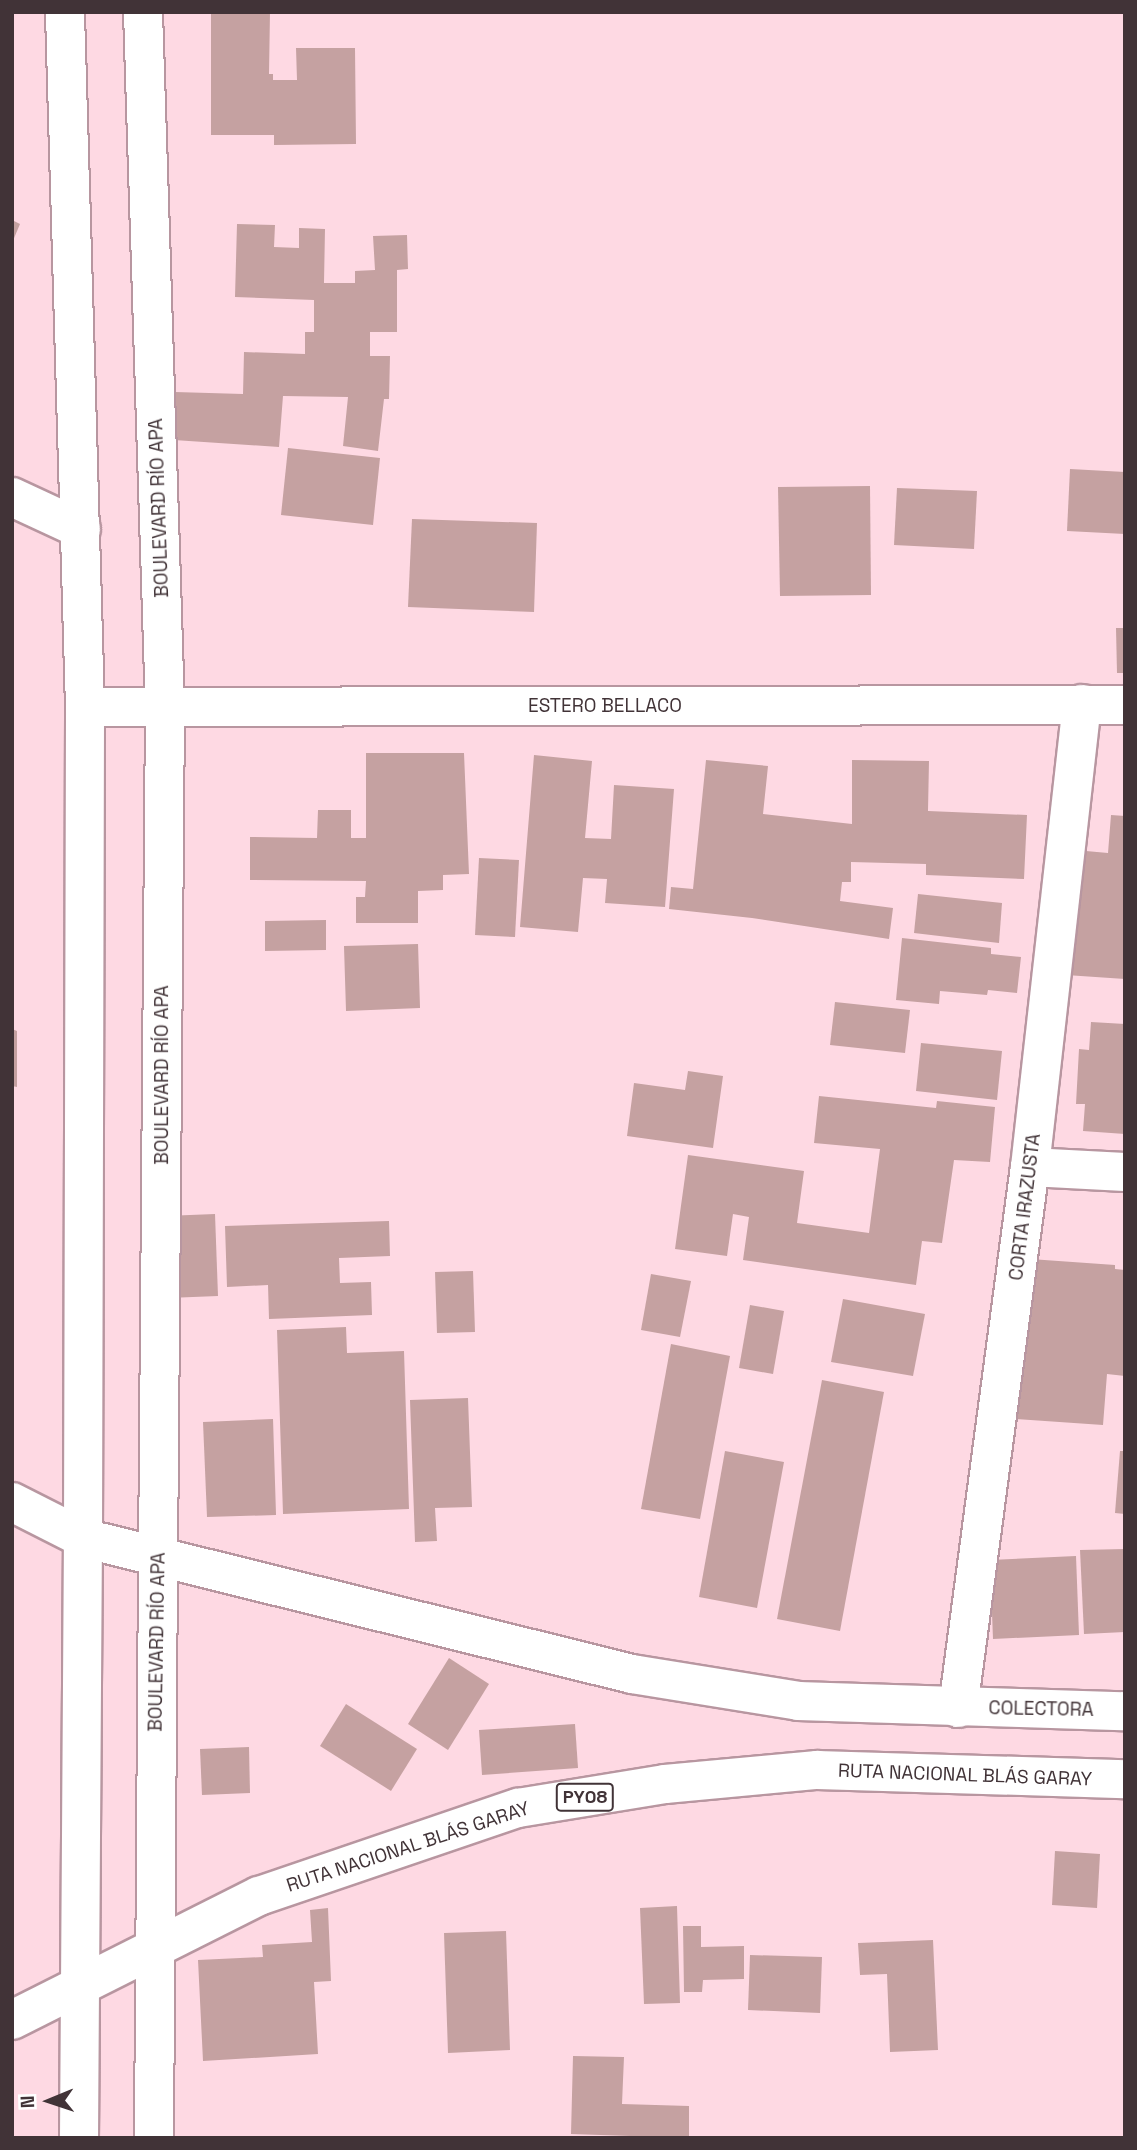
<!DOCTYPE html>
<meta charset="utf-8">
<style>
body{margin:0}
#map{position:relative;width:1137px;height:2150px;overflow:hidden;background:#fed9e3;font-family:"Space Grotesk",sans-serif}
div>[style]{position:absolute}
.building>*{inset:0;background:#c5a1a1}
.roads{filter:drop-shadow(2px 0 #b896a0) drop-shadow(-2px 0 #b896a0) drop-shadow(0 2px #b896a0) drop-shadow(0 -2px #b896a0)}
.minor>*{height:38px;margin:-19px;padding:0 19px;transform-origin:19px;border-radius:19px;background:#fff}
.major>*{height:38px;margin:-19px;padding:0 19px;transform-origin:19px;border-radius:19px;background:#fff}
.highway>*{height:38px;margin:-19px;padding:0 19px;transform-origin:19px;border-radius:19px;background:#fff}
span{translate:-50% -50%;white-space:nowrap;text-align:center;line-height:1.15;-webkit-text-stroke:5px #fff;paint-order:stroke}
.shield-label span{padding:2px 5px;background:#fff;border:2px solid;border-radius:5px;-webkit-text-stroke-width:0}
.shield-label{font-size:18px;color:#413337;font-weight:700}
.street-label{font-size:19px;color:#413337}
.frame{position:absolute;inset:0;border:14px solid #413337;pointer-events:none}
.north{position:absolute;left:14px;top:2066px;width:70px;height:70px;-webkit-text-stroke:5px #fff;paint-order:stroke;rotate:268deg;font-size:19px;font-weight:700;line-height:28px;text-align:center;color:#413337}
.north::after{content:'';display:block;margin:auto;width:24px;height:32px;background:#413337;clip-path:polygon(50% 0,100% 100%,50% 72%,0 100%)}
</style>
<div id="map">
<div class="building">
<div style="clip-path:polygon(211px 12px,270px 12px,269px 74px,273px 74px,273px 80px,297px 80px,296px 48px,355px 48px,356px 144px,274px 145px,274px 135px,211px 135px)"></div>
<div style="clip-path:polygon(12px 220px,20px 224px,12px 243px)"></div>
<div style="clip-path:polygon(237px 224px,275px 225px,274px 247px,299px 248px,299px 228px,325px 229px,324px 283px,355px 283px,355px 271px,375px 270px,373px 236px,407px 235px,408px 269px,397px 270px,397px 332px,370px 332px,370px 356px,390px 356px,389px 399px,384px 399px,378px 451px,343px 446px,348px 397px,283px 396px,279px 447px,174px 440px,175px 392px,243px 394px,244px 352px,305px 354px,305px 332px,314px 332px,314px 300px,235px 297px)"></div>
<div style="clip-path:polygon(288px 448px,380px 458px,373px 525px,281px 515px)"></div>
<div style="clip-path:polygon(1070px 469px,1125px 472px,1125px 534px,1067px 531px)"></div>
<div style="clip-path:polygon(870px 486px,871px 595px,780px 596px,778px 487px)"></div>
<div style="clip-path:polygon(897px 488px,977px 491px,974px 549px,894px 545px)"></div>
<div style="clip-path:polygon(412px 519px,537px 523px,534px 612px,408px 607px)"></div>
<div style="clip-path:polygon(1116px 628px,1125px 628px,1125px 673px,1117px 673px)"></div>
<div style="clip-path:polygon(366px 753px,464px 753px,469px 874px,443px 875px,443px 890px,418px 891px,418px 923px,356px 923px,356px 897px,365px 897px,366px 881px,250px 880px,250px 837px,317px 838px,318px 810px,351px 810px,351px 838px,366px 838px)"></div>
<div style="clip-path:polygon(534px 755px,592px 761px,585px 838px,611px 839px,614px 785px,674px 789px,665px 907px,605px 903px,607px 879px,583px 878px,578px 932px,520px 927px)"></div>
<div style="clip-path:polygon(706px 760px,768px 766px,763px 814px,852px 824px,852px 760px,929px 761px,928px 811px,1027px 815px,1024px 879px,926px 875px,926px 864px,851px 862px,851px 882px,842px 882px,840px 901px,893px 908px,889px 939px,752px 918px,669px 909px,671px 887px,693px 889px)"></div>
<div style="clip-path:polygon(1111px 815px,1125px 816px,1125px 979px,1066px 975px,1075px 850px,1108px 853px)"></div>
<div style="clip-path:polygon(479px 858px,519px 860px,515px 937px,475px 935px)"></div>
<div style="clip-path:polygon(918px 894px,1002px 903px,999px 943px,914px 933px)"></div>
<div style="clip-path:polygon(326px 920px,326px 950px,265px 951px,265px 921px)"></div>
<div style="clip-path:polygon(902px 938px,991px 948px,991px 954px,1021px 957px,1017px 993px,988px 990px,987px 995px,940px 991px,939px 1004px,896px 1000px)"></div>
<div style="clip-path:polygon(418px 944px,420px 1008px,346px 1011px,344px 946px)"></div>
<div style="clip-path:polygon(835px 1002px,910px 1010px,905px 1053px,830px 1045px)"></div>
<div style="clip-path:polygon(1091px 1022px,1125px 1024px,1125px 1134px,1083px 1131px,1085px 1104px,1076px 1104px,1079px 1049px,1089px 1050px)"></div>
<div style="clip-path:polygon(12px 1029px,17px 1031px,17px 1087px,12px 1086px)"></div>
<div style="clip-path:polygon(921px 1043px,1002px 1051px,997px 1100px,916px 1091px)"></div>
<div style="clip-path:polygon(688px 1071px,723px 1076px,713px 1148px,627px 1136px,634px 1083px,685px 1090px)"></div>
<div style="clip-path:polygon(819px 1096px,936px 1108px,937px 1101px,995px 1107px,990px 1162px,954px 1160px,942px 1243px,922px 1241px,916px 1285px,743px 1260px,749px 1217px,733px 1214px,727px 1256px,675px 1249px,688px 1155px,804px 1171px,797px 1223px,869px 1233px,880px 1149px,814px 1143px)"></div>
<div style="clip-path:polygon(215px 1214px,218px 1296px,168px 1298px,165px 1216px)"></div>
<div style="clip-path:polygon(389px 1221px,390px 1256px,339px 1258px,340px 1283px,371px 1282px,372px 1315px,269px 1319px,268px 1285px,227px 1287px,225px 1226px)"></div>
<div style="clip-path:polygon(1015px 1258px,1115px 1265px,1115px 1269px,1125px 1270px,1125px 1376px,1107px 1374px,1103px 1425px,1003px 1418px)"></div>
<div style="clip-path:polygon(473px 1271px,475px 1332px,437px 1333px,435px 1272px)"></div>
<div style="clip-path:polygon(651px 1274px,691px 1281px,680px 1337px,641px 1330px)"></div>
<div style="clip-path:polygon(843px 1299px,925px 1314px,913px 1376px,831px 1362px)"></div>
<div style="clip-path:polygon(750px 1305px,784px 1311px,773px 1374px,739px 1368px)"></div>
<div style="clip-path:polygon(346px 1327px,347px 1353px,404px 1351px,409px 1509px,283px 1514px,277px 1330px)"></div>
<div style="clip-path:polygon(671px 1344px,730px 1356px,700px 1519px,641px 1509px)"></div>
<div style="clip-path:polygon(822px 1380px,884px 1392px,840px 1631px,777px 1619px)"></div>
<div style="clip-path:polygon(468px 1398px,472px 1507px,435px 1508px,437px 1541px,415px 1542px,410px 1400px)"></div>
<div style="clip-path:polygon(273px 1419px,276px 1515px,207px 1517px,203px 1422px)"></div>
<div style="clip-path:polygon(725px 1451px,784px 1462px,757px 1608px,699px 1597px)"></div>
<div style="clip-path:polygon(1120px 1451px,1125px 1451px,1125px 1514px,1115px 1513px)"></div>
<div style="clip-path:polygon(1125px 1549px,1125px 1632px,1084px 1634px,1080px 1550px)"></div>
<div style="clip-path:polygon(1076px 1556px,1079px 1635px,993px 1639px,990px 1560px)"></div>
<div style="clip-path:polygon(449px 1658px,489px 1684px,448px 1750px,408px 1724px)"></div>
<div style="clip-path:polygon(346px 1704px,417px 1749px,391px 1791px,320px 1746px)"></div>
<div style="clip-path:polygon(575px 1724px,578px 1768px,482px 1775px,479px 1730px)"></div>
<div style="clip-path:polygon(249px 1747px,250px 1793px,202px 1795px,200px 1749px)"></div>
<div style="clip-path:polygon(1055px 1851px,1100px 1854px,1097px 1908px,1052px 1905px)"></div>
<div style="clip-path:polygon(677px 1906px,680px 2003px,644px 2004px,640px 1908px)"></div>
<div style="clip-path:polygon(328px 1908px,331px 1981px,314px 1982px,318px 2054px,203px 2061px,198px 1960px,263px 1957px,262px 1945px,312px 1942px,310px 1910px)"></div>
<div style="clip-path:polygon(683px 1926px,701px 1926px,701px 1947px,744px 1946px,744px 1979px,703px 1980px,702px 1992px,684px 1992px)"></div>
<div style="clip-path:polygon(506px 1931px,510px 2050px,448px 2053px,444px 1933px)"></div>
<div style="clip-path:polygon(933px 1940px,938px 2050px,890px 2052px,887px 1974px,860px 1975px,858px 1943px)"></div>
<div style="clip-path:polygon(750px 1955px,822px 1957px,820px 2013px,748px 2010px)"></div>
<div style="clip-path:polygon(573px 2056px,624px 2057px,622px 2104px,689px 2106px,689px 2138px,571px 2134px)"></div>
</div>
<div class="roads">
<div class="minor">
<div style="left:143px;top:12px;width:695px;rotate:88.19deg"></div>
<div style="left:165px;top:707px;width:852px;rotate:90.47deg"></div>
<div style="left:12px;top:497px;width:76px;rotate:24.9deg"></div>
<div style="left:85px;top:707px;width:1040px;rotate:-0.11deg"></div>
<div style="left:1030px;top:1167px;width:95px;rotate:3deg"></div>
<div style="left:12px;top:1502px;width:80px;rotate:26.9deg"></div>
<div style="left:83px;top:1538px;width:831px;rotate:-89.86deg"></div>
<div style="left:85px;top:707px;width:695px;rotate:-91.65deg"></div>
<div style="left:958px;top:1708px;width:546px;rotate:-82.42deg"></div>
<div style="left:1030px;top:1167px;width:466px;rotate:-83.6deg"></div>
</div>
<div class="major">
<div style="left:79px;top:2138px;width:600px;rotate:-89.62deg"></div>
<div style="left:83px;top:1538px;width:566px;rotate:13.91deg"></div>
<div style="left:632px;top:1674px;width:168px;rotate:9.2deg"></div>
<div style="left:798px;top:1701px;width:327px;rotate:1.8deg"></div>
<div style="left:154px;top:2138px;width:579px;rotate:-89.6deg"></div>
</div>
<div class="highway">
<div style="left:12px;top:2020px;width:276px;rotate:-26.7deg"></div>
<div style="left:259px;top:1896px;width:274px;rotate:-18.8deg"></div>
<div style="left:518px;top:1808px;width:149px;rotate:-9.3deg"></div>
<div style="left:665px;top:1784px;width:153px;rotate:-5.3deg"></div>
<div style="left:817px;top:1770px;width:308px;rotate:1.7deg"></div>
</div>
</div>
<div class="shield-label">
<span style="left:585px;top:1797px">PY08</span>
</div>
<div class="street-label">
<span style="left:159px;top:508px;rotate:-92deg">BOULEVARD RÍO APA</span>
<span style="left:605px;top:706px">ESTERO BELLACO</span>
<span style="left:162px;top:1075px;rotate:-90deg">BOULEVARD RÍO APA</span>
<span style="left:1025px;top:1207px;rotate:-83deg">CORTA IRAZUSTA</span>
<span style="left:157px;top:1642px;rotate:-89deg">BOULEVARD RÍO APA</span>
<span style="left:1041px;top:1709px;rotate:1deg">COLECTORA</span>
<span style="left:965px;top:1775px;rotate:2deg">RUTA NACIONAL BLÁS GARAY</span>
<span style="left:408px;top:1847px;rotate:-18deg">RUTA NACIONAL BLÁS GARAY</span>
</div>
<div class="frame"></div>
<div class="north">N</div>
</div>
